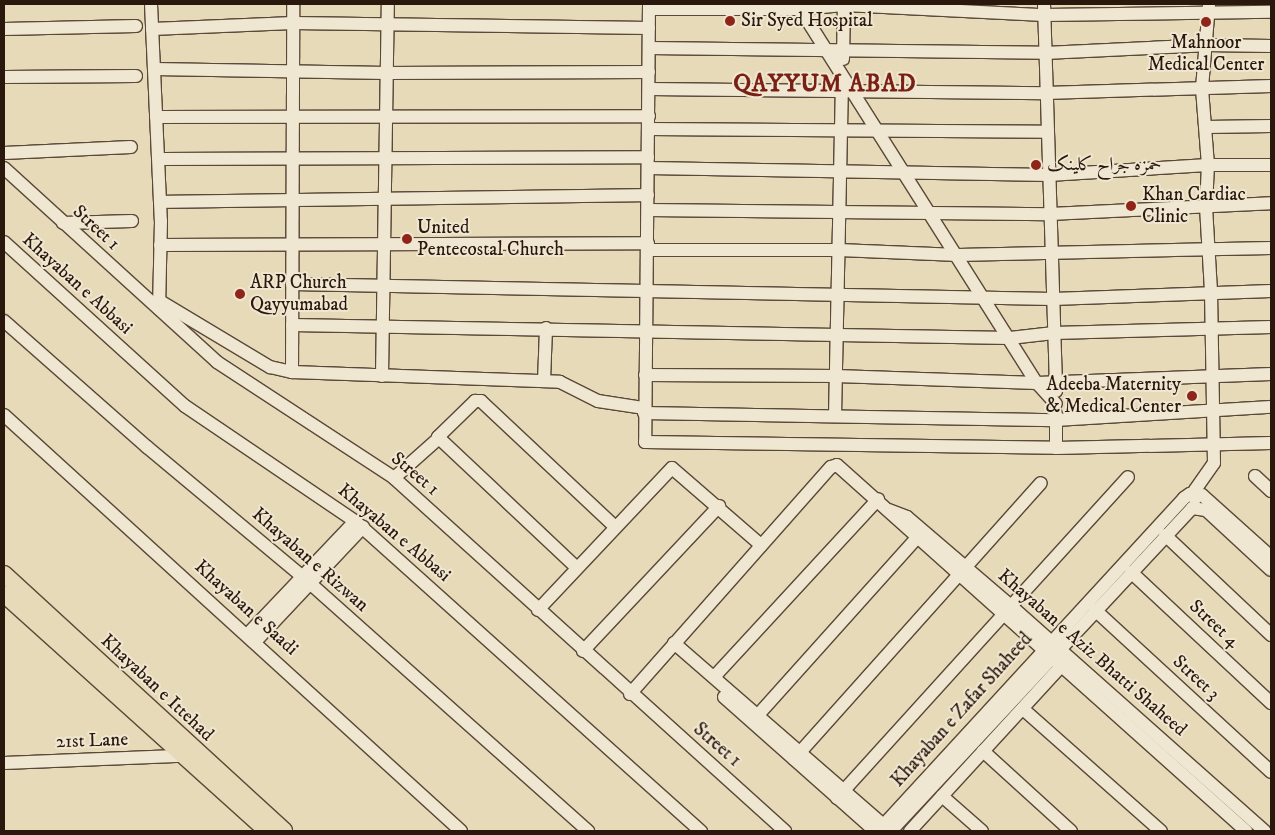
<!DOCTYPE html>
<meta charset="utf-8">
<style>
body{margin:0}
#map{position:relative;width:1275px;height:835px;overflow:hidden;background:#e7dab8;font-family:"IM FELL DW Pica",Amiri,serif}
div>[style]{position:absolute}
.roads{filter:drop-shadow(1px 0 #5a4838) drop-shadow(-1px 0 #5a4838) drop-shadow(0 1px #5a4838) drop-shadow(0 -1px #5a4838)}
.minor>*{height:12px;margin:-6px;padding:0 6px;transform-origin:6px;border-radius:6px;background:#efe7d1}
.major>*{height:16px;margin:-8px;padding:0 8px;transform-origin:8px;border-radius:8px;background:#e7dab8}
.dots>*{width:14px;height:14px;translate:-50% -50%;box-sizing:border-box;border:2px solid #efe7d1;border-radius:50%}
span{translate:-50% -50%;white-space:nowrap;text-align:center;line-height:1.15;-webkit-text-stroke:4px #efe7d1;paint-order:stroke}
.poi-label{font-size:19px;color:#2b180d}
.left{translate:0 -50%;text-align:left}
.right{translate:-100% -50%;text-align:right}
.street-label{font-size:19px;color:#2b180d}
.district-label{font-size:24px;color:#7a1f14;font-weight:700;letter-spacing:1px}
.frame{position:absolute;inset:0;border:5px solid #2b180d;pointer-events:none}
</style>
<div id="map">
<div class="roads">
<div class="minor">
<div style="left:151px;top:4px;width:217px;rotate:87.4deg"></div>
<div style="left:161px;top:221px;width:88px;rotate:91.3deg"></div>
<div style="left:649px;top:4px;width:438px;rotate:90.5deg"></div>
<div style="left:645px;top:442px;width:411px;rotate:0.8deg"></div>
<div style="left:1056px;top:448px;width:215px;rotate:-1.3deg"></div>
<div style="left:797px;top:4px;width:449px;rotate:57.7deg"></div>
<div style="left:1037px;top:383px;width:28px;rotate:48deg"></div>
<div style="left:1044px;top:4px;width:387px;rotate:88.2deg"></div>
<div style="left:649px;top:9px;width:151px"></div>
<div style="left:800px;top:9px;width:44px;rotate:-5.2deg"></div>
<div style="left:844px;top:5px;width:200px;rotate:2.9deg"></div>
<div style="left:1044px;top:15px;width:227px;rotate:-0.8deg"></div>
<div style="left:4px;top:29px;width:132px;rotate:-1.3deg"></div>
<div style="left:152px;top:29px;width:141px;rotate:-2.4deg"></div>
<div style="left:293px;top:23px;width:356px;rotate:0.8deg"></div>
<div style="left:649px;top:48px;width:396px;rotate:0.7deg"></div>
<div style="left:1045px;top:53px;width:161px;rotate:-2.8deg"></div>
<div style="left:1206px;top:45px;width:65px;rotate:0.9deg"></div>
<div style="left:843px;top:59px;width:55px;rotate:-89deg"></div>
<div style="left:154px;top:69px;width:233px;rotate:1deg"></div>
<div style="left:387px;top:73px;width:262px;rotate:-0.2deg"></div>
<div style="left:4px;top:77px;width:132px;rotate:-0.4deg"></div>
<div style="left:649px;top:89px;width:397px;rotate:0.6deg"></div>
<div style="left:1046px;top:93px;width:225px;rotate:-1.8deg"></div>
<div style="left:156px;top:117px;width:493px;rotate:-0.1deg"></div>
<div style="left:1206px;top:127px;width:65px;rotate:-0.9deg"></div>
<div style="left:648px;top:129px;width:400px;rotate:0.4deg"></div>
<div style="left:4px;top:153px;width:127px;rotate:-2.7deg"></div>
<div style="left:159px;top:159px;width:489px;rotate:-0.2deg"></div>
<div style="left:4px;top:168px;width:288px;rotate:42.3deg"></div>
<div style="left:217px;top:362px;width:212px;rotate:33.2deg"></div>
<div style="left:394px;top:478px;width:527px;rotate:42.08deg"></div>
<div style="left:648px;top:168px;width:401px;rotate:1deg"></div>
<div style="left:1049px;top:175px;width:159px;rotate:-3.6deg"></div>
<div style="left:1208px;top:165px;width:63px"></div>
<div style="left:160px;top:202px;width:488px;rotate:-0.8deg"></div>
<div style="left:648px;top:210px;width:402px;rotate:0.6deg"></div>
<div style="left:1050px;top:214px;width:221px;rotate:-2.8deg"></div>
<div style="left:63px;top:223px;width:69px;rotate:-1.7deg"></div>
<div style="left:4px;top:242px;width:244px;rotate:42.2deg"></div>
<div style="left:185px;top:406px;width:205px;rotate:34.1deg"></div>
<div style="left:355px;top:521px;width:465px;rotate:41.9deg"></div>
<div style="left:160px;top:245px;width:488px;rotate:-0.2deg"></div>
<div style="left:648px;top:250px;width:191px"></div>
<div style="left:839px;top:250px;width:119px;rotate:2.4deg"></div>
<div style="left:958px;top:255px;width:313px;rotate:-1.3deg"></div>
<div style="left:292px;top:284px;width:761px;rotate:1.13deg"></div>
<div style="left:1053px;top:299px;width:218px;rotate:-2.1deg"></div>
<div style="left:158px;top:300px;width:131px;rotate:30.9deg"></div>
<div style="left:270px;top:367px;width:23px;rotate:13deg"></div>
<div style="left:292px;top:372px;width:268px;rotate:2.1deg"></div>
<div style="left:560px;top:382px;width:42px;rotate:26.6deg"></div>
<div style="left:598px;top:401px;width:47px;rotate:8.7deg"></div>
<div style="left:4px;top:321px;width:191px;rotate:41.4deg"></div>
<div style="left:147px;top:447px;width:203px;rotate:39.8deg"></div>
<div style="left:303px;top:577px;width:382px;rotate:41.7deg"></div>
<div style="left:292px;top:325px;width:718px;rotate:1.04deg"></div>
<div style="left:1010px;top:338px;width:44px;rotate:-6.5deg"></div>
<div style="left:1054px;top:333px;width:217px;rotate:-1.6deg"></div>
<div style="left:292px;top:372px;width:368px;rotate:-89.8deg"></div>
<div style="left:645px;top:375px;width:191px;rotate:0.3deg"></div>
<div style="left:836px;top:376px;width:201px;rotate:2deg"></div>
<div style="left:1037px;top:383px;width:234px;rotate:-2.2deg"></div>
<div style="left:382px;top:376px;width:372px;rotate:-89.1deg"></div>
<div style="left:544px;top:381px;width:53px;rotate:-87.8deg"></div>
<div style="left:644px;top:413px;width:412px;rotate:1deg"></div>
<div style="left:1056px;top:420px;width:215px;rotate:-3.5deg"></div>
<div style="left:4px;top:415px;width:618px;rotate:42.31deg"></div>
<div style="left:835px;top:416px;width:332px;rotate:-88.8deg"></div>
<div style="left:1056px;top:448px;width:34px;rotate:-90deg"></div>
<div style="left:1255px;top:476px;width:22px;rotate:43deg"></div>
<div style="left:394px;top:478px;width:59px;rotate:-41.6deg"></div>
<div style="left:1195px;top:499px;width:9px;rotate:-90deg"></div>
<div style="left:1195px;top:490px;width:33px;rotate:-55deg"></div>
<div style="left:1214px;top:463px;width:172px;rotate:-91deg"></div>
<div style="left:1211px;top:291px;width:84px;rotate:-93.4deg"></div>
<div style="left:1206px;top:207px;width:42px;rotate:-87.3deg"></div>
<div style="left:1208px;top:165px;width:77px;rotate:-94.5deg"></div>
<div style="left:1202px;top:88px;width:84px;rotate:-85.2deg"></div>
<div style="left:889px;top:510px;width:19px;rotate:21deg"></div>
<div style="left:907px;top:517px;width:137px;rotate:40.6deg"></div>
<div style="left:1011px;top:606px;width:339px;rotate:41.6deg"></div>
<div style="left:1165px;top:535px;width:146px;rotate:43.3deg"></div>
<div style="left:577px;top:568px;width:191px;rotate:-136.7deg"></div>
<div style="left:438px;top:437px;width:52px;rotate:-44.2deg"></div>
<div style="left:475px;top:401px;width:6px"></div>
<div style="left:481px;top:401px;width:184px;rotate:43.2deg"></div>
<div style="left:1131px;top:572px;width:192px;rotate:43.1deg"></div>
<div style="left:538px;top:610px;width:195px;rotate:-46.7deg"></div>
<div style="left:672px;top:468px;width:118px;rotate:40.9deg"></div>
<div style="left:1095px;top:610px;width:239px;rotate:42.6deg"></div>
<div style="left:247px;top:635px;width:157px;rotate:-46.5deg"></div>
<div style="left:255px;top:642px;width:158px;rotate:-46.8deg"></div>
<div style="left:674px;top:643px;width:285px;rotate:41deg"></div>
<div style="left:583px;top:651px;width:199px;rotate:-46.8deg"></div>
<div style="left:714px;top:677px;width:242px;rotate:-47.3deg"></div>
<div style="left:630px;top:694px;width:303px;rotate:-48.5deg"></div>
<div style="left:831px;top:467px;width:6px;rotate:-18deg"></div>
<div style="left:837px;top:465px;width:549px;rotate:41.82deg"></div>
<div style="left:724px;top:697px;width:202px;rotate:41.6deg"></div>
<div style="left:1023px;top:709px;width:184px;rotate:41.5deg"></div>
<div style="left:758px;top:715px;width:237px;rotate:-48.1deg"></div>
<div style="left:983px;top:751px;width:119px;rotate:42.3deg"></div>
<div style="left:794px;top:759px;width:370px;rotate:-48.2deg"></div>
<div style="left:4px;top:763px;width:178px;rotate:-2.3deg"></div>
<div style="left:942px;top:796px;width:53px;rotate:41.2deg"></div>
<div style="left:837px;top:798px;width:433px;rotate:-47.8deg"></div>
<div style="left:878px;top:831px;width:452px;rotate:-47.4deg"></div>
<div style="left:1184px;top:498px;width:7px;rotate:-34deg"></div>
<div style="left:1190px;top:494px;width:12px;rotate:5deg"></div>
<div style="left:1202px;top:495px;width:93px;rotate:41.9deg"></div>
<div style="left:891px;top:831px;width:442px;rotate:-47deg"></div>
<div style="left:1192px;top:508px;width:14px;rotate:8deg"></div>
<div style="left:1206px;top:510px;width:88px;rotate:42.7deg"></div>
<div style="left:910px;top:831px;width:225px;rotate:-47.5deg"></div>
</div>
<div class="major">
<div style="left:4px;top:574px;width:380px;rotate:42.5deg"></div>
<div style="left:4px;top:594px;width:354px;rotate:42deg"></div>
</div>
</div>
<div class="dots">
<div style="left:730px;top:21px;background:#8f2418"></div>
<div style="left:1206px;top:22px;background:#8f2418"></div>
<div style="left:1036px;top:165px;background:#8f2418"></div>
<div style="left:1131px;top:206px;background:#8f2418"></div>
<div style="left:407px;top:239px;background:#8f2418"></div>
<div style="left:240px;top:294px;background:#8f2418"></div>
<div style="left:1192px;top:396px;background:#8f2418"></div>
</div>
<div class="poi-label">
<span class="left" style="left:741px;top:21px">Sir Syed Hospital</span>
<span style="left:1206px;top:54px">Mahnoor<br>Medical Center</span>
<span class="left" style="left:1047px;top:165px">حمزہ جراح کلینک</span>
<span class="left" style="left:1142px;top:206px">Khan Cardiac<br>Clinic</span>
<span class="left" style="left:417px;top:239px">United<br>Pentecostal Church</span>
<span class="left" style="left:250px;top:294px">ARP Church<br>Qayyumabad</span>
<span class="right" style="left:1181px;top:396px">Adeeba Maternity<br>&amp; Medical Center</span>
</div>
<div class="street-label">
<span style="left:96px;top:228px;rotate:43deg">Street 1</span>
<span style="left:77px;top:284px;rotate:42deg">Khayaban e Abbasi</span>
<span style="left:415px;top:474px;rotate:40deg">Street 1</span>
<span style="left:394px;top:533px;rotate:40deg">Khayaban e Abbasi</span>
<span style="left:310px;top:560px;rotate:41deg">Khayaban e Rizwan</span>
<span style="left:246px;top:608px;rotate:42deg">Khayaban e Saadi</span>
<span style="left:1214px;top:624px;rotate:43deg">Street 4</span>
<span style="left:1092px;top:653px;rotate:41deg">Khayaban e Aziz Bhatti Shaheed</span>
<span style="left:1196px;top:678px;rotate:43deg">Street 3</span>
<span style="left:157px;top:688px;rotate:43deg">Khayaban e Ittehad</span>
<span style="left:962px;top:710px;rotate:-48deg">Khayaban e Zafar Shaheed</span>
<span style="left:92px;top:741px;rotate:-2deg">21st Lane</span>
<span style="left:717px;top:745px;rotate:41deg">Street 1</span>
</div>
<div class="district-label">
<span style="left:825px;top:85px">QAYYUM ABAD</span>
</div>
<div class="frame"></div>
</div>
